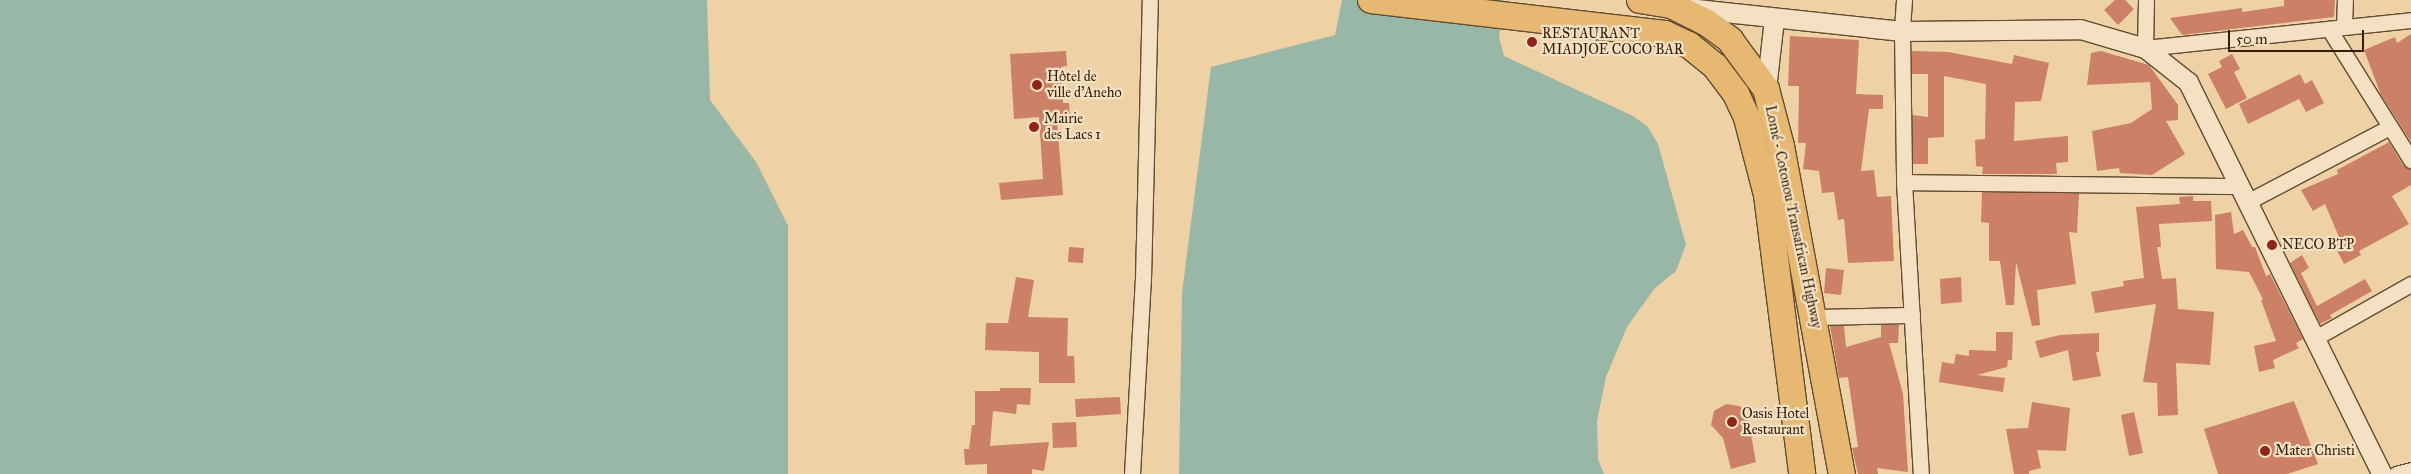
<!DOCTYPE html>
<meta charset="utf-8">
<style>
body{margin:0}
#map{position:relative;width:2411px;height:474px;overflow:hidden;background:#eed1a5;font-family:"IM FELL Great Primer",serif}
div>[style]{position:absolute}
.water>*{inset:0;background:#99b7a7}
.building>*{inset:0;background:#cc8066}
.roads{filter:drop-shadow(1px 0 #624c31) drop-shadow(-1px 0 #624c31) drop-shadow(0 1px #624c31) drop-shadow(0 -1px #624c31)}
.minor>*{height:15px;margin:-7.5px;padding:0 7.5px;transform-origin:7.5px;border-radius:7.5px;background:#f4e1c4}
.tertiary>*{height:19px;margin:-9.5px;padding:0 9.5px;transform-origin:9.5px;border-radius:9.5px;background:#f4e1c4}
.trunk>*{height:26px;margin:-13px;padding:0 13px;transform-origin:13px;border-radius:13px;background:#e7b872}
.dots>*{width:14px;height:14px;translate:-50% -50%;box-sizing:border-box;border:2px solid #f4e1c4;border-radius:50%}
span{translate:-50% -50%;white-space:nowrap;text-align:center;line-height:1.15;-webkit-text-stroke:4.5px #f4e1c4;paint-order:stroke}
.poi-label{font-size:14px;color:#33200a}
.left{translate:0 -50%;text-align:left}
.street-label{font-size:14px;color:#33200a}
.scale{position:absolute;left:2228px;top:30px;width:136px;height:22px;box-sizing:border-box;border:2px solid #33200a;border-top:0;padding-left:6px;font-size:15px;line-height:18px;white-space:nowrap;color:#33200a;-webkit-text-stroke:4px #f4e1c4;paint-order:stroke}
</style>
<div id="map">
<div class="water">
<div style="clip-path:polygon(0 0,707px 0,710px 100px,756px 162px,788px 226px,788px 474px,0 474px)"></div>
<div style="clip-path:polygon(1342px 0,1504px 0,1499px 37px,1504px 56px,1633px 116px,1648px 127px,1658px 144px,1686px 245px,1676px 271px,1655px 288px,1627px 327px,1606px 377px,1597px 421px,1598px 459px,1604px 474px,1179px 474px,1182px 293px,1211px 67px,1335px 35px)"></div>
</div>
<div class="building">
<div style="clip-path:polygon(2115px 0,2125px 0,2134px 9px,2118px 25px,2104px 10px)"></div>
<div style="clip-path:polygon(2284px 0,2335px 0,2334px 17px,2182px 35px,2170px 18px,2242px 8px,2242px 12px,2284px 6px)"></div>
<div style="clip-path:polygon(2411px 34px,2411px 142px,2381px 95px,2364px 50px,2395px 37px,2397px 43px)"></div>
<div style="clip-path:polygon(1790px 36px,1859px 40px,1856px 94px,1883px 95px,1883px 109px,1869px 109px,1861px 171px,1874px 170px,1877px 197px,1891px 196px,1894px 261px,1848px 263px,1844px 219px,1838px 220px,1834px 192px,1822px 193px,1819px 171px,1803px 169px,1806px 143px,1798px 143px,1799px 86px,1788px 86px)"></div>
<div style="clip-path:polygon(1066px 51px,1067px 66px,1061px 67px,1063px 103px,1069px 103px,1070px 120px,1057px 121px,1063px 195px,1001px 200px,999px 183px,1043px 179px,1039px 117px,1014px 119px,1010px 54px)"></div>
<div style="clip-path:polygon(1912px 51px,1948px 52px,2012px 64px,2014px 55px,2049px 63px,2041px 101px,2015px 102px,2014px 141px,2068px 136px,2068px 162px,2056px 163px,2057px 174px,1982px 174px,1983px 167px,1976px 166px,1975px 140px,1985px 139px,1986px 84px,1944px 76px,1944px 137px,1928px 138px,1928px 164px,1913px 164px,1912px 115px,1928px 117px,1928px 74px,1912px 74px)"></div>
<div style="clip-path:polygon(2101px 51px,2149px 65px,2178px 105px,2178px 120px,2166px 121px,2185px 154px,2152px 175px,2120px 173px,2119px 168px,2097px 171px,2092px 131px,2131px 123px,2152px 109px,2150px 82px,2087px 85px,2091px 53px)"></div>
<div style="clip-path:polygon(2232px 54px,2240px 69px,2234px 72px,2247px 98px,2226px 109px,2208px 74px,2222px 67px,2219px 61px)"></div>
<div style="clip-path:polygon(2300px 74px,2305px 84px,2312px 80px,2324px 103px,2306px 112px,2299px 99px,2248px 124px,2239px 104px)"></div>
<div style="clip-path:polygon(2389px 142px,2403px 165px,2411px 169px,2411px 185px,2392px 196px,2409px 224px,2359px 251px,2361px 255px,2344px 264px,2332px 241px,2339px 237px,2325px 204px,2313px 211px,2301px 190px,2338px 174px,2337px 170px)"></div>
<div style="clip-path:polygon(1982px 192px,2079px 193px,2077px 233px,2069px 232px,2076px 284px,2037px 290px,2040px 325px,2032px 326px,2016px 262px,2014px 305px,2006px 305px,2000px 261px,1989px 261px,1989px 223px,1981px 222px)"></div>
<div style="clip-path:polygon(2193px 196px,2193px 201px,2211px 201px,2212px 221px,2159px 224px,2161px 247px,2157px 247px,2162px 279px,2176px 278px,2178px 309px,2214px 312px,2210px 365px,2176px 363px,2178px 415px,2158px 416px,2157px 383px,2143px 382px,2156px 304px,2095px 313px,2091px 292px,2124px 286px,2123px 281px,2144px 278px,2136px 207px,2180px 204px,2179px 197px)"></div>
<div style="clip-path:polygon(2231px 212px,2234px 234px,2243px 230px,2252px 247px,2255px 247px,2266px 276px,2270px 274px,2303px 339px,2296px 343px,2299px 348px,2273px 360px,2275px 368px,2259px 372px,2254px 346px,2276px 341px,2261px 300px,2263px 299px,2249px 272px,2216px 269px,2215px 215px)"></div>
<div style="clip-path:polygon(1069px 247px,1084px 248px,1083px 263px,1068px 262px)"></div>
<div style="clip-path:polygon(2302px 255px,2309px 268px,2301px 273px,2317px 306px,2365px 279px,2372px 291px,2330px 315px,2332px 318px,2320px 324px,2290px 263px)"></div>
<div style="clip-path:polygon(1826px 268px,1844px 270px,1841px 295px,1824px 293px)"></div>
<div style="clip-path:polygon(1016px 277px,1034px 280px,1028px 317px,1068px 318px,1067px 356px,1074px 356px,1075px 383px,1039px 383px,1039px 352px,985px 350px,986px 323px,1008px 323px)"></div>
<div style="clip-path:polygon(1961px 277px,1962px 302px,1941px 304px,1940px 279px)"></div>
<div style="clip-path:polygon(1881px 325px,1899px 325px,1898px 343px,1889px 343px,1903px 394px,1908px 472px,1877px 468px,1878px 474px,1858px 474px,1852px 448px,1858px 447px,1848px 377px,1839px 378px,1830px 326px,1844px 326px,1846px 347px,1881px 337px)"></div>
<div style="clip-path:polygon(1996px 332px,2013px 332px,2012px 360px,2008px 360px,2007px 367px,1977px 375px,2005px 378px,2003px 392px,1957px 385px,1958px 380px,1957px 385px,1939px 382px,1942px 362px,1954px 364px,1956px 354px,1969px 356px,1969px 350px,1996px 351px)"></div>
<div style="clip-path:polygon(2099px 333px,2099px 352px,2096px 352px,2101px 376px,2073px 381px,2068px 350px,2040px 358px,2035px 341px,2060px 335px)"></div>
<div style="clip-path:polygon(1000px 388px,1031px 388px,1030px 405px,1017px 404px,1016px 414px,993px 411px,990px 446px,1049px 442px,1044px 471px,1032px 469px,1032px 474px,987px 474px,987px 464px,965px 465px,964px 449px,969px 449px,972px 425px,975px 425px,975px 391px,1000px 391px)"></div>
<div style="clip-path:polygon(1120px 397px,1121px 414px,1076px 417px,1075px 399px)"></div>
<div style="clip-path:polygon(2294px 401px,2318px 464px,2287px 474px,2218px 474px,2204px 429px)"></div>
<div style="clip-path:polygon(2032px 402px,2070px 408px,2066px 451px,2037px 450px,2041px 468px,2029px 471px,2029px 474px,2014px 474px,2006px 429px,2028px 428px)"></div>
<div style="clip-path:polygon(1726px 404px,1740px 406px,1748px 418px,1756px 462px,1731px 469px,1723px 438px,1711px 425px,1714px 411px)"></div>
<div style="clip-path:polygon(2134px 412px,2143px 453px,2129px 456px,2121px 415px)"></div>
<div style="clip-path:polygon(1076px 422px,1077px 447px,1053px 448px,1052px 423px)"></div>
</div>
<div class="roads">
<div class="minor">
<div style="left:1904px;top:0;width:31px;rotate:94deg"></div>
<div style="left:1902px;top:31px;width:151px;rotate:89.2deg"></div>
<div style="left:1904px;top:182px;width:292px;rotate:86.7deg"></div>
<div style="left:2146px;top:0;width:48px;rotate:91.2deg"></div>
<div style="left:2145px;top:48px;width:267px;rotate:-6deg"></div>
<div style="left:2344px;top:27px;width:27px;rotate:-88deg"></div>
<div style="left:2329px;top:29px;width:155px;rotate:58deg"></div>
<div style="left:1904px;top:182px;width:336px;rotate:0.7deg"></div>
<div style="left:2247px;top:202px;width:161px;rotate:-27.7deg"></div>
<div style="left:1814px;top:317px;width:98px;rotate:-1.2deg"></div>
<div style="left:2315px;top:338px;width:110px;rotate:-29.4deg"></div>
<div style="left:1132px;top:474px;width:195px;rotate:-86.8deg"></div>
<div style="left:1143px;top:279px;width:279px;rotate:-88.6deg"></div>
<div style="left:2396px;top:474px;width:16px;rotate:-15deg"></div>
</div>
<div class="tertiary">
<div style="left:1687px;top:8px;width:216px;rotate:6.1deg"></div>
<div style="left:1902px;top:31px;width:178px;rotate:-0.6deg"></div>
<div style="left:2080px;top:29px;width:68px;rotate:16.3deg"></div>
<div style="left:2145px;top:48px;width:55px;rotate:38.3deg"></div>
<div style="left:2188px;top:82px;width:437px;rotate:63.7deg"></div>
<div style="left:1766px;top:89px;width:70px;rotate:-83.5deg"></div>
</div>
<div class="trunk">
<div style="left:1371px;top:0;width:296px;rotate:6.6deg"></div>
<div style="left:1665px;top:34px;width:26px;rotate:25deg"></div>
<div style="left:1689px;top:45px;width:33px;rotate:39deg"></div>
<div style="left:1715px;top:66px;width:35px;rotate:53deg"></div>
<div style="left:1736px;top:94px;width:26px;rotate:65deg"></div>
<div style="left:1747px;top:118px;width:80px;rotate:75.4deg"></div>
<div style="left:1767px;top:195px;width:281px;rotate:82.8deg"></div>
<div style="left:1640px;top:0;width:31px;rotate:9deg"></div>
<div style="left:1671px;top:5px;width:40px;rotate:26.6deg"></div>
<div style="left:1707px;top:23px;width:29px;rotate:36deg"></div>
<div style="left:1730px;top:40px;width:61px;rotate:53.7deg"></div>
<div style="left:1766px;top:89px;width:59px;rotate:75.3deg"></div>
<div style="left:1781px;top:146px;width:334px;rotate:79.5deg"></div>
</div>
</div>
<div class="dots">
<div style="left:1532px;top:42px;background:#8f2418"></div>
<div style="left:1037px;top:85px;background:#8f2418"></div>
<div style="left:1034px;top:127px;background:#8f2418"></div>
<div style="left:2272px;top:245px;background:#8f2418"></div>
<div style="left:1732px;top:422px;background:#8f2418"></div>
<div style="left:2265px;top:451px;background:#8f2418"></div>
</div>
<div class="poi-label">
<span class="left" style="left:1542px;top:42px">RESTAURANT<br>MIADJOE COCO BAR</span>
<span class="left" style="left:1047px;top:85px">Hôtel de<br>ville d'Aneho</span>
<span class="left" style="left:1044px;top:127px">Mairie<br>des Lacs 1</span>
<span class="left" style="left:2282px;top:245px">NECO BTP</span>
<span class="left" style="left:1742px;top:422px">Oasis Hotel<br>Restaurant</span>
<span class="left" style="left:2275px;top:451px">Mater Christi</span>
</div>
<div class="street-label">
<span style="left:1793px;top:217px;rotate:78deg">Lomé - Cotonou Transafrican Highway</span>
</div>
<div class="scale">50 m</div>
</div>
